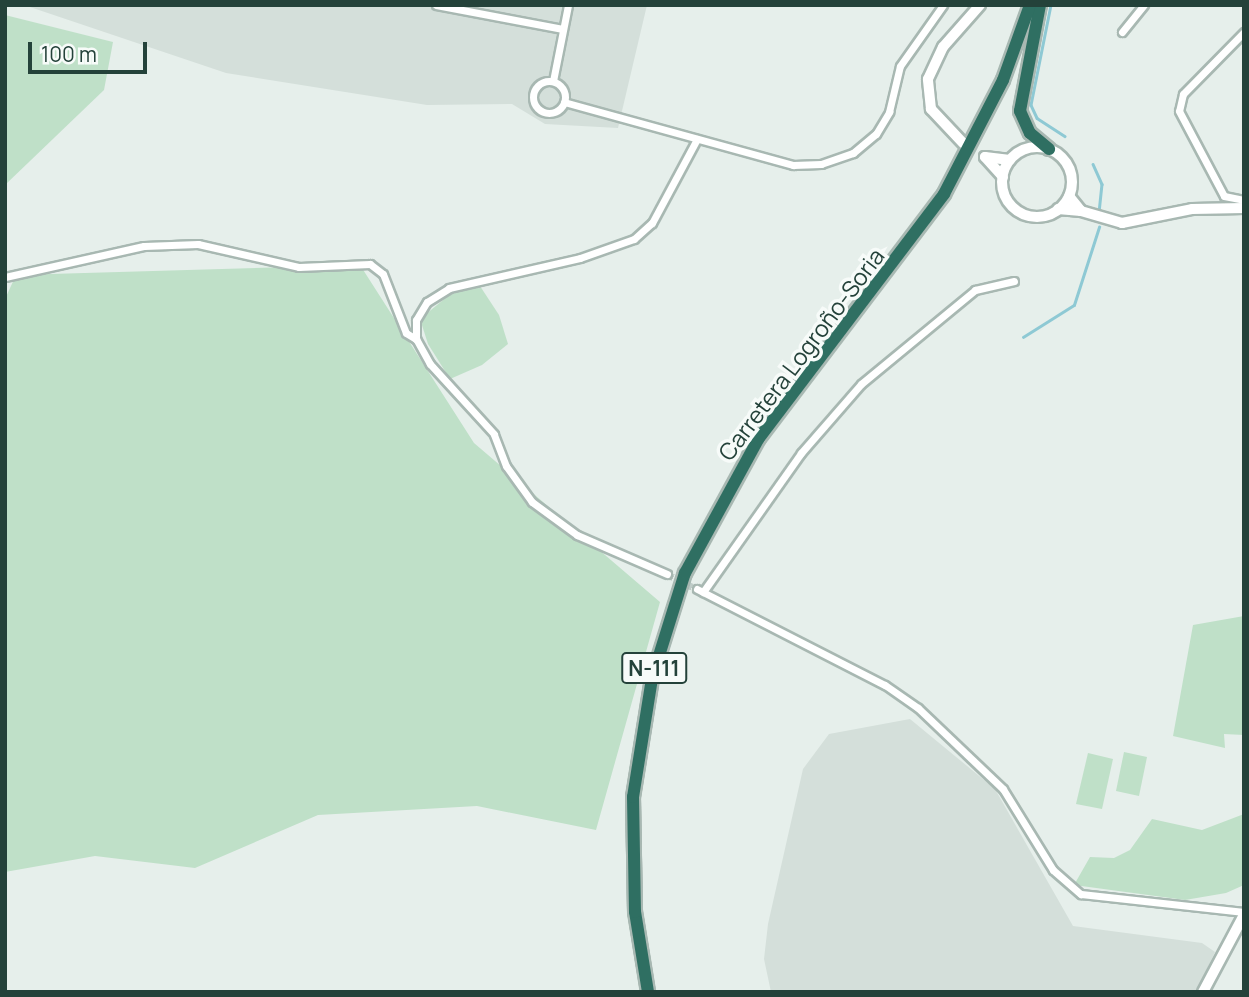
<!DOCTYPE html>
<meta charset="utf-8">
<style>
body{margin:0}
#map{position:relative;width:1249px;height:997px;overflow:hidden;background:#e6efeb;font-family:Manrope,sans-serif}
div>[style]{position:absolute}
.built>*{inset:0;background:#d4dfda}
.green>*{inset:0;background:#bfe0c8}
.stream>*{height:2.5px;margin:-1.25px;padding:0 1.25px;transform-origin:1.25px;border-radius:1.25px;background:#8ec9d4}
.street-tunnel>*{height:7px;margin-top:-3.5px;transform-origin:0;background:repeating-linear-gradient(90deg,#bfccc8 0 7px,transparent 0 10.5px)}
.roads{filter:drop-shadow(2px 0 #a8b8b2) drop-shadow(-2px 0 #a8b8b2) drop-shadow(0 2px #a8b8b2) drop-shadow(0 -2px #a8b8b2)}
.street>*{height:7px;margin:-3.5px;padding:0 3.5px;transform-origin:3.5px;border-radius:3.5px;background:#fff}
.street>.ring{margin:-3.5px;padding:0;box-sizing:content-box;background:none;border:7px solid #fff;border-radius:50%}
.secondary>*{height:10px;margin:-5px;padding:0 5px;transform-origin:5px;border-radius:5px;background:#fff}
.secondary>.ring{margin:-5px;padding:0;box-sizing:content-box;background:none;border:10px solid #fff;border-radius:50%}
.highway>*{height:12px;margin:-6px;padding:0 6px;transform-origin:6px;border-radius:6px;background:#2f6f62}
span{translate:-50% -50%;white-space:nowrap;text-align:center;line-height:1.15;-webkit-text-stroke:7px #f7fbf9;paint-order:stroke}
.shield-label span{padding:2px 5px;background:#f7fbf9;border:2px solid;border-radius:5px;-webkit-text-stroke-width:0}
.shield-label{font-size:21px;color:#24423a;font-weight:700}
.street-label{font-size:23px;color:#24423a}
.frame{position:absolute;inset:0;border:7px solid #24423a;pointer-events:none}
.scale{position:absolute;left:28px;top:42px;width:119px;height:32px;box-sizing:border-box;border:4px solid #24423a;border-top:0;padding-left:9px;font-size:21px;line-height:24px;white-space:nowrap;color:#24423a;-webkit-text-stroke:5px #f7fbf9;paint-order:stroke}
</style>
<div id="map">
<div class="built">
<div style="clip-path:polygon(24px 5px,647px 5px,618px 128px,545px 124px,512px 104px,427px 105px,226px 73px)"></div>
<div style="clip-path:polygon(910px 719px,995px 789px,1073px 926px,1202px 943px,1215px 952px,1196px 992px,771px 992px,764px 959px,768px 924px,803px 769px,829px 734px)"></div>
</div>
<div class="green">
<div style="clip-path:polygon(5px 15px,113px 42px,104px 90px,5px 185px)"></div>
<div style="clip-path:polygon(360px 265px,474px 443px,660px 602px,596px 830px,477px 806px,318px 815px,195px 868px,95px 856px,5px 872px,5px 299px,16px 275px)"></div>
<div style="clip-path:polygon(478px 283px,499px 315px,508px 344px,482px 365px,450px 379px,428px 344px,420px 319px,448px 296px)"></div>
<div style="clip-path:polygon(1244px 616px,1244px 735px,1224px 734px,1225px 748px,1173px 736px,1193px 625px)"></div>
<div style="clip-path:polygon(1124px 752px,1147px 757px,1139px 796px,1116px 791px)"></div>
<div style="clip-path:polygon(1088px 753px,1113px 759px,1102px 809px,1076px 804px)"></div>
<div style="clip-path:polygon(1244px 814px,1244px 885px,1226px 893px,1185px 900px,1074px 885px,1090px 857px,1114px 858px,1130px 850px,1152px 819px,1202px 830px)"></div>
</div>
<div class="stream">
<div style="left:1051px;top:5px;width:102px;rotate:101.3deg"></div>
<div style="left:1031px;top:105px;width:14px;rotate:65deg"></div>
<div style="left:1037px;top:118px;width:33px;rotate:33deg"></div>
<div style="left:1093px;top:164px;width:22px;rotate:66deg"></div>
<div style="left:1102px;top:184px;width:28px;rotate:96deg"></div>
<div style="left:1023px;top:337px;width:60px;rotate:-32.1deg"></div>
<div style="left:1074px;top:305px;width:82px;rotate:-72.2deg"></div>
</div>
<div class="street-tunnel">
<div style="left:667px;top:574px;width:34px;rotate:27deg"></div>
</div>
<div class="roads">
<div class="street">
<div style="left:436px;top:5px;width:129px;rotate:10.7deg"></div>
<div style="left:1122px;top:32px;width:35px;rotate:-51deg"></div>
<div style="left:1244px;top:32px;width:87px;rotate:134.5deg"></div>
<div style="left:1183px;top:94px;width:17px;rotate:103deg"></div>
<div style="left:1179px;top:111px;width:96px;rotate:62.1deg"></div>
<div style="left:1224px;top:196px;width:20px;rotate:11deg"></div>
<div class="ring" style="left:533px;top:81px;width:25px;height:25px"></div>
<div style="left:553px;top:81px;width:77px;rotate:-78.8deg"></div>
<div style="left:564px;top:102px;width:238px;rotate:15.4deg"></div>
<div style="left:793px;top:165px;width:28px;rotate:-2deg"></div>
<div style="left:821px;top:164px;width:34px;rotate:-19deg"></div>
<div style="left:853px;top:153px;width:30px;rotate:-40deg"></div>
<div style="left:876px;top:134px;width:26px;rotate:-59deg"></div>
<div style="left:889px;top:112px;width:47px;rotate:-76.6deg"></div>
<div style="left:900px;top:66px;width:75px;rotate:-54.8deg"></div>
<div style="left:5px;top:277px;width:142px;rotate:-12.6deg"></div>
<div style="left:144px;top:246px;width:54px;rotate:-2.1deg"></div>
<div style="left:198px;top:244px;width:104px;rotate:12.8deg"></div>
<div style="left:299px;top:267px;width:71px;rotate:-2.4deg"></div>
<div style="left:370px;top:264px;width:16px;rotate:38deg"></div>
<div style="left:383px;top:274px;width:63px;rotate:68.7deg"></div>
<div style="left:406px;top:333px;width:12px;rotate:31deg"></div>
<div style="left:667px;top:574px;width:98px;rotate:-156.6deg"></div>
<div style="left:577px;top:535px;width:56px;rotate:-143.7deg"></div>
<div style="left:532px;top:502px;width:44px;rotate:-125.8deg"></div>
<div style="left:506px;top:466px;width:34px;rotate:-111deg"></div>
<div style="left:494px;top:434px;width:95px;rotate:-132.4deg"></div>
<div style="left:430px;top:364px;width:29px;rotate:-119deg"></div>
<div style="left:416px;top:339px;width:19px;rotate:-90deg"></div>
<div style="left:416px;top:320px;width:21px;rotate:-59deg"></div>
<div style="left:427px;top:302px;width:26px;rotate:-32deg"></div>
<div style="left:449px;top:288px;width:134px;rotate:-12.9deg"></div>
<div style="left:580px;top:258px;width:57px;rotate:-19.4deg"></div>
<div style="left:634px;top:239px;width:24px;rotate:-42deg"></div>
<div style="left:652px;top:223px;width:95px;rotate:-61.8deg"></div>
<div style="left:697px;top:589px;width:211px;rotate:27.1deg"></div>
<div style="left:885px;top:685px;width:40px;rotate:34.9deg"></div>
<div style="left:918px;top:708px;width:117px;rotate:43.6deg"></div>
<div style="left:1003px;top:789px;width:95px;rotate:58.3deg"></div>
<div style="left:1053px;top:870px;width:37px;rotate:41deg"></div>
<div style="left:1081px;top:894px;width:164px;rotate:6.3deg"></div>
<div style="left:703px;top:592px;width:170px;rotate:-54.8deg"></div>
<div style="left:801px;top:453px;width:91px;rotate:-49deg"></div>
<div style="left:861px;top:384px;width:148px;rotate:-39.5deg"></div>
<div style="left:975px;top:290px;width:40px;rotate:-13deg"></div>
</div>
<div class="secondary">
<div style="left:963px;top:143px;width:47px;rotate:-133.3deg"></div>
<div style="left:931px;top:109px;width:30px;rotate:-96deg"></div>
<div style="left:928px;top:79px;width:35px;rotate:-65deg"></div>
<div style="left:943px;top:47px;width:56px;rotate:-48.6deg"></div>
<div class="ring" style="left:1002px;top:147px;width:60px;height:60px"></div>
<div style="left:1003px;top:177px;width:27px;rotate:-132deg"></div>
<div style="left:985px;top:157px;width:25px;rotate:7deg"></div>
<div style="left:1058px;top:209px;width:23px;rotate:5deg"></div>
<div style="left:1081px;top:211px;width:19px;rotate:-129deg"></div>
<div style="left:1081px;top:211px;width:43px;rotate:16.3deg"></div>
<div style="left:1122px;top:223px;width:71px;rotate:-11.3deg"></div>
<div style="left:1192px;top:209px;width:52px;rotate:-1.1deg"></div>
<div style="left:1203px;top:992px;width:87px;rotate:-62deg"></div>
</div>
<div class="highway">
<div style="left:1040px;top:5px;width:108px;rotate:100.7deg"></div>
<div style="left:1020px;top:111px;width:24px;rotate:66deg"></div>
<div style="left:1030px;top:133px;width:25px;rotate:40deg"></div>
<div style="left:648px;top:992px;width:81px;rotate:-99.2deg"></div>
<div style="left:635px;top:912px;width:115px;rotate:-91deg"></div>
<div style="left:633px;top:797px;width:121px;rotate:-80.9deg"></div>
<div style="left:652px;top:678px;width:110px;rotate:-72.6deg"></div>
<div style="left:685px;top:573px;width:154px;rotate:-61.3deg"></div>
<div style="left:759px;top:438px;width:306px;rotate:-52.8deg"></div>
<div style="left:944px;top:194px;width:128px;rotate:-62.6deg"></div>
<div style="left:1003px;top:80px;width:80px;rotate:-70.2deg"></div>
</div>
</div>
<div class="shield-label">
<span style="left:654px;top:668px">N-111</span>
</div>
<div class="street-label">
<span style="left:801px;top:354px;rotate:-53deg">Carretera Logroño-Soria</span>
</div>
<div class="frame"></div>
<div class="scale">100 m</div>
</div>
